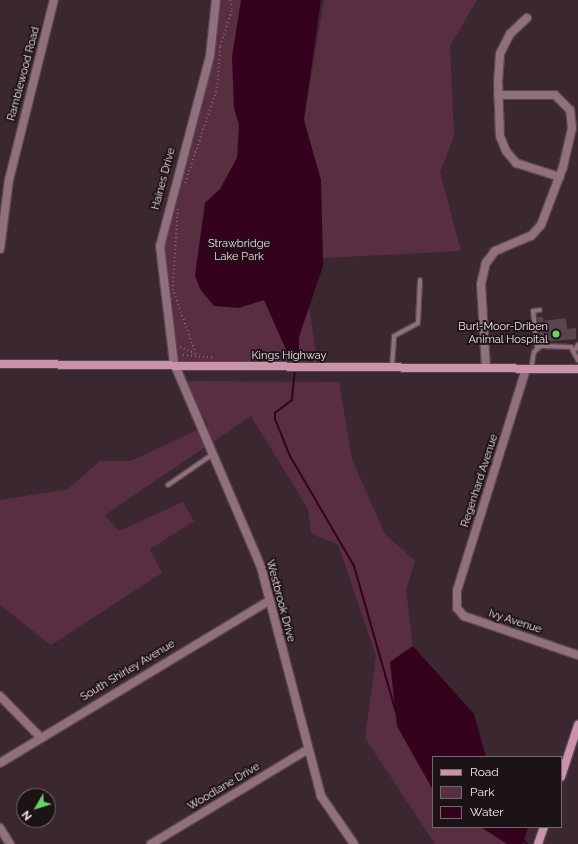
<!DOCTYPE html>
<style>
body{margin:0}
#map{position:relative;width:578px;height:844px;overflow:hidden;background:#3b272f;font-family:Raleway,sans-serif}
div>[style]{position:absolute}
.green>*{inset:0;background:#592e41}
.water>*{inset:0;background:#35021e}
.stream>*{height:2px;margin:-1px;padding:0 1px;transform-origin:1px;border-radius:1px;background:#35021e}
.building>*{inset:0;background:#5a444d}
.path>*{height:1.5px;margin-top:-0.75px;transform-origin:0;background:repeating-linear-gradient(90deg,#7e6c73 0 1px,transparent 0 4px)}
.roads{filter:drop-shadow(1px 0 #59464e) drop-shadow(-1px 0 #59464e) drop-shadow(0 1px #59464e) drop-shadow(0 -1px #59464e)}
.lane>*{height:4px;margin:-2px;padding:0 2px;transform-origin:2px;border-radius:2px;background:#916f7c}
.street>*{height:8px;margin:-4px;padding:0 4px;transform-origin:4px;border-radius:4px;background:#916f7c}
.secondary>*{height:8px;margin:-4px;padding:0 4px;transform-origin:4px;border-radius:4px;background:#ca93a9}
.dots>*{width:11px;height:11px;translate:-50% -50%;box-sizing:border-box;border:2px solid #1c1317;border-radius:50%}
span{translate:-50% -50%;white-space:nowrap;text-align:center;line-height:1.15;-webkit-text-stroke:3.5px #1c1317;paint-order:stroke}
.street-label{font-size:11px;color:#f8eaf0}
.park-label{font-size:11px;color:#fdd1e2}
.poi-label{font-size:11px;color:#f8eaf0}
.right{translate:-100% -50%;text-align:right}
.legend{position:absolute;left:432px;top:756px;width:130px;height:72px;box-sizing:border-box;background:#1c1317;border:1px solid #74696e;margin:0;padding:5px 7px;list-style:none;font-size:12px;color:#f8eaf0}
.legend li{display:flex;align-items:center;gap:8px;height:20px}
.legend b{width:20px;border:1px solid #74696e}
.north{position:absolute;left:16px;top:788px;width:40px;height:40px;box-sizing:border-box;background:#1c1317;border:1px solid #74696e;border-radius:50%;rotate:231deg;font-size:11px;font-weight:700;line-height:16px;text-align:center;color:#f8eaf0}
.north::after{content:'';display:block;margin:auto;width:14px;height:18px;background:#68d465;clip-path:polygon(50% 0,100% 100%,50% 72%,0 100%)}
</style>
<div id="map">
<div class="green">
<div style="clip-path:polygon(216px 0,315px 0,305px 78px,307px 101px,324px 0,477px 0,450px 46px,454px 136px,440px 172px,461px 251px,323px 258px,321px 187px,307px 293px,318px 367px,174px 363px,160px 246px,210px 56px)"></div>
<div style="clip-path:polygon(183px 381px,339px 382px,352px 460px,385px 534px,415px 561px,406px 590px,413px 646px,390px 662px,397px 726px,433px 790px,433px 827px,481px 827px,507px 844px,435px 844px,365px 738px,376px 656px,338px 544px,311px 534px,308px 509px,251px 416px,105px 515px,119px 531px,183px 502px,194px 521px,150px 549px,162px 573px,51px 645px,0 605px,0 500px,68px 489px,100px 461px,131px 461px,208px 425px)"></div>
</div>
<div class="water">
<div style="clip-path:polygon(241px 0,321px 0,304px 120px,321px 180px,323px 266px,299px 337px,299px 358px,292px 358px,287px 352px,264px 300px,239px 308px,214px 306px,200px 289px,195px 275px,205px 203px,220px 189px,237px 158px,239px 125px,234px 108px,232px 57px)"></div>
<div style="clip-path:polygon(413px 646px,474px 714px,486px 757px,433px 757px,433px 790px,397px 726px,390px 662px)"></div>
<div style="clip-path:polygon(481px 827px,528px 827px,528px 828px,523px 844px,507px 844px)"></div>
</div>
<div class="stream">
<div style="left:295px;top:355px;width:10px;rotate:90deg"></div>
<div style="left:295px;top:369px;width:31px;rotate:96deg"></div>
<div style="left:292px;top:400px;width:21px;rotate:143deg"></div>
<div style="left:275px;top:413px;width:6px;rotate:90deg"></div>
<div style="left:275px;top:419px;width:40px;rotate:68deg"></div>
<div style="left:290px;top:456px;width:127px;rotate:59.8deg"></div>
<div style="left:354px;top:566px;width:152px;rotate:74deg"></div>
<div style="left:522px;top:839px;width:7px;rotate:45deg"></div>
</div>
<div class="building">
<div style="clip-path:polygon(537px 317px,543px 317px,543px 321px,566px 318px,567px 329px,576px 328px,576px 339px,540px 342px)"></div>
</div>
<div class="path">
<div style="left:185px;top:183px;width:100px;rotate:-71.4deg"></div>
<div style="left:217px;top:88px;width:42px;rotate:-85.9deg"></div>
<div style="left:220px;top:46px;width:39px;rotate:-72deg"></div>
<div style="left:232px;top:9px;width:9px;rotate:-103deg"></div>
<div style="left:178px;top:209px;width:80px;rotate:93.6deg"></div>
<div style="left:173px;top:289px;width:69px;rotate:70.5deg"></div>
<div style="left:180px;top:347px;width:15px;rotate:23deg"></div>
<div style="left:183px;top:355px;width:32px;rotate:5deg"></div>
</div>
<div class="roads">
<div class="lane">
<div style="left:537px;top:348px;width:37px;rotate:-96deg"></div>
<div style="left:533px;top:311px;width:7px;rotate:-8deg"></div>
<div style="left:575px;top:350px;width:6px;rotate:-59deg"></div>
<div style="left:392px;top:367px;width:31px;rotate:-86deg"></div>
<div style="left:394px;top:336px;width:27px;rotate:-28deg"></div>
<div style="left:418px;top:323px;width:43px;rotate:-87.3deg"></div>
<div style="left:531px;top:369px;width:17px;rotate:-80deg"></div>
<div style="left:534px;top:352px;width:9px;rotate:-41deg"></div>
<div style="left:541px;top:346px;width:30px;rotate:2deg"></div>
<div style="left:571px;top:347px;width:15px;rotate:62deg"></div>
<div style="left:168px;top:485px;width:55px;rotate:-34.6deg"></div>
</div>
<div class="street">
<div style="left:216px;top:0;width:56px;rotate:96.1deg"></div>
<div style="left:210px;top:56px;width:196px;rotate:104.7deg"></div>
<div style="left:160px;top:246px;width:118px;rotate:83.2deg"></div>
<div style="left:174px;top:363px;width:222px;rotate:66.9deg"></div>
<div style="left:261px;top:567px;width:237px;rotate:75.3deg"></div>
<div style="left:321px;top:796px;width:58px;rotate:55.5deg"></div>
<div style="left:527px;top:18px;width:23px;rotate:137deg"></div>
<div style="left:510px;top:34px;width:22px;rotate:117deg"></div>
<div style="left:500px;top:54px;width:26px;rotate:94deg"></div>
<div style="left:498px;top:80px;width:56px;rotate:88deg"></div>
<div style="left:500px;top:136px;width:16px;rotate:68deg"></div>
<div style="left:506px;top:151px;width:16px;rotate:50deg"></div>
<div style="left:516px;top:163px;width:46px;rotate:17.7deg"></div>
<div style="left:0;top:249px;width:70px;rotate:-82.6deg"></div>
<div style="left:9px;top:180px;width:186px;rotate:-76deg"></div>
<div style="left:486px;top:368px;width:84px;rotate:-93.4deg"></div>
<div style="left:481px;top:284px;width:22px;rotate:-77deg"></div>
<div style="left:486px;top:263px;width:15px;rotate:-53deg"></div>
<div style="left:495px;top:251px;width:39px;rotate:-23deg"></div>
<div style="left:531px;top:236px;width:15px;rotate:-48deg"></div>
<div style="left:541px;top:225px;width:62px;rotate:-69.2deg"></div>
<div style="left:563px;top:167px;width:40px;rotate:-77deg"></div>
<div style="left:572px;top:128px;width:18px;rotate:-96deg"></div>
<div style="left:570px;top:110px;width:21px;rotate:-135deg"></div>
<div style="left:555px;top:95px;width:57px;rotate:180deg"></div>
<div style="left:526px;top:369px;width:232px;rotate:107.3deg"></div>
<div style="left:457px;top:591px;width:17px;rotate:90deg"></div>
<div style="left:457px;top:608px;width:11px;rotate:49deg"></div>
<div style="left:464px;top:616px;width:120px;rotate:18.9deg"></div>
<div style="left:0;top:696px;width:57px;rotate:45.7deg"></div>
<div style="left:0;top:763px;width:314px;rotate:-31.1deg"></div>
<div style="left:0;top:828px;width:19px;rotate:58deg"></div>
<div style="left:151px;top:844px;width:182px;rotate:-31.1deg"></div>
</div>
<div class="secondary">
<div style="left:0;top:364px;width:578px;rotate:0.5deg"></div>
<div style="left:561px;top:777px;width:55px;rotate:-71.9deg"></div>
<div style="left:538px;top:844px;width:18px;rotate:-71deg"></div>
</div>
</div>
<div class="dots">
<div style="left:556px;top:334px;background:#68d465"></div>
</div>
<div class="street-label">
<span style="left:24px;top:74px;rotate:-75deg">Ramblewood Road</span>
<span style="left:164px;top:179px;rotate:-75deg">Haines Drive</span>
<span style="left:289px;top:356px">Kings Highway</span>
<span style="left:480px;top:481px;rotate:-72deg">Regenhard Avenue</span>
<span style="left:280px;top:601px;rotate:75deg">Westbrook Drive</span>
<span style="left:515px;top:622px;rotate:18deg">Ivy Avenue</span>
<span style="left:128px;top:671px;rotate:-31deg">South Shirley Avenue</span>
<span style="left:224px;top:787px;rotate:-31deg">Woodlane Drive</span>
</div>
<div class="park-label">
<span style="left:239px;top:251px">Strawbridge<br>Lake Park</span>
</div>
<div class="poi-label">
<span class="right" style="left:548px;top:334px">Burl-Moor-Driben<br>Animal Hospital</span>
</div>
<ul class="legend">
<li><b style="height:5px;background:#ca93a9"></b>Road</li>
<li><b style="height:11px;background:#592e41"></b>Park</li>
<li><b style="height:11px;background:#35021e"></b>Water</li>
</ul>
<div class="north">N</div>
</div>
